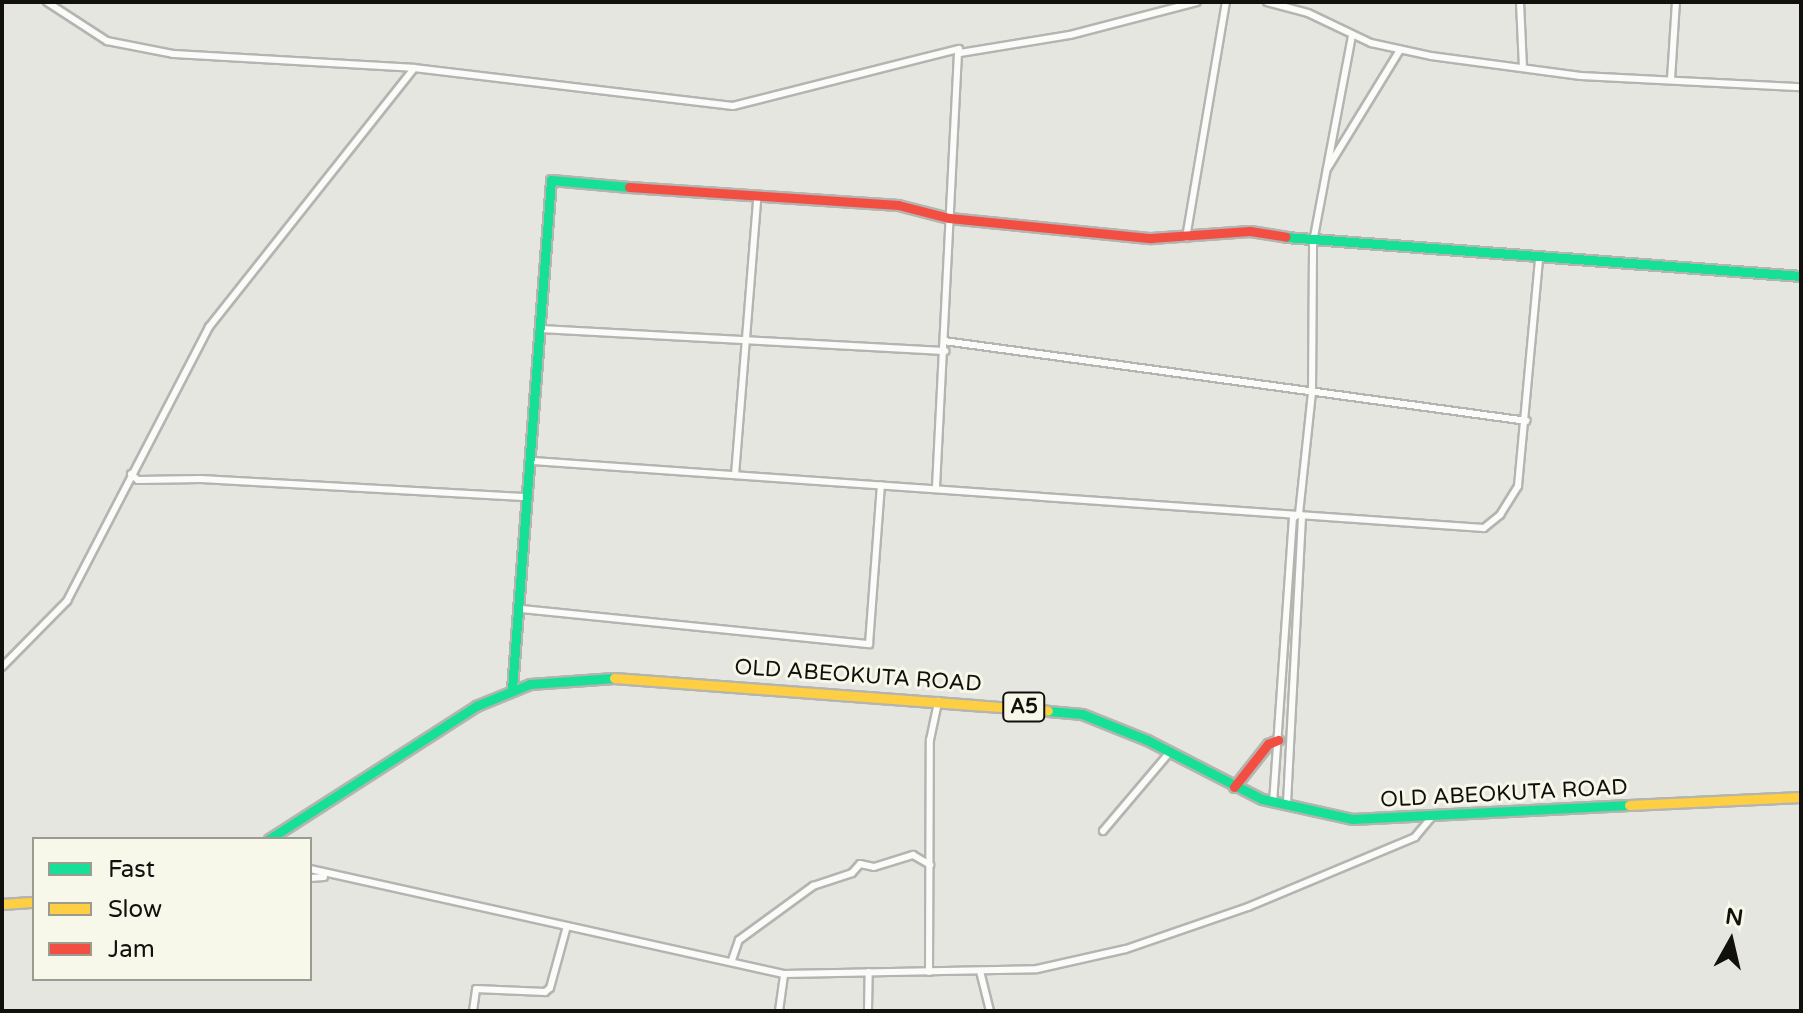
<!DOCTYPE html>
<style>
body{margin:0}
#map{position:relative;width:1803px;height:1013px;overflow:hidden;background:#e6e6e0;font-family:"Varela Round",sans-serif}
div>[style]{position:absolute}
.roads{filter:drop-shadow(2px 0 #b4b4b0) drop-shadow(-2px 0 #b4b4b0) drop-shadow(0 2px #b4b4b0) drop-shadow(0 -2px #b4b4b0)}
.street>*{height:6px;margin:-3px;padding:0 3px;transform-origin:3px;border-radius:3px;background:#fbfbfa}
.fast>*{height:9px;margin:-4.5px;padding:0 4.5px;transform-origin:4.5px;border-radius:4.5px;background:#16e098}
.slow>*{height:9px;margin:-4.5px;padding:0 4.5px;transform-origin:4.5px;border-radius:4.5px;background:#ffcf43}
.jam>*{height:9px;margin:-4.5px;padding:0 4.5px;transform-origin:4.5px;border-radius:4.5px;background:#f24e42}
span{translate:-50% -50%;white-space:nowrap;text-align:center;line-height:1.15;-webkit-text-stroke:6px #f7f7ea;paint-order:stroke}
.shield-label span{padding:2px 6px;background:#f7f7ea;border:2px solid;border-radius:6px;-webkit-text-stroke-width:0}
.shield-label{font-size:20px;color:#11100c;font-weight:700}
.street-label{font-size:22px;color:#11100c}
.frame{position:absolute;inset:0;border:4px solid #11100c;pointer-events:none}
.legend{position:absolute;left:32px;top:837px;width:280px;height:144px;box-sizing:border-box;background:#f7f7ea;border:2px solid #9b9b91;margin:0;padding:10px 14px;list-style:none;font-size:24px;color:#11100c}
.legend li{display:flex;align-items:center;gap:16px;height:40px}
.legend b{width:40px;border:2px solid #9b9b91}
.north{position:absolute;left:1691px;top:901px;width:80px;height:80px;-webkit-text-stroke:6px #f7f7ea;paint-order:stroke;rotate:8deg;font-size:22px;font-weight:700;line-height:32px;text-align:center;color:#11100c}
.north::after{content:'';display:block;margin:auto;width:28px;height:36px;background:#11100c;clip-path:polygon(50% 0,100% 100%,50% 72%,0 100%)}
</style>
<div id="map">
<div class="roads">
<div class="street">
<div style="left:47px;top:2px;width:72px;rotate:33deg"></div>
<div style="left:107px;top:41px;width:67px;rotate:11.1deg"></div>
<div style="left:173px;top:54px;width:241px;rotate:3.3deg"></div>
<div style="left:414px;top:68px;width:321px;rotate:6.8deg"></div>
<div style="left:733px;top:106px;width:233px;rotate:-14.2deg"></div>
<div style="left:959px;top:49px;width:4px;rotate:76deg"></div>
<div style="left:960px;top:53px;width:111px;rotate:-9.3deg"></div>
<div style="left:1070px;top:35px;width:131px;rotate:-14.6deg"></div>
<div style="left:1267px;top:2px;width:42px;rotate:15deg"></div>
<div style="left:1308px;top:13px;width:70px;rotate:25.5deg"></div>
<div style="left:1371px;top:43px;width:61px;rotate:12.2deg"></div>
<div style="left:1431px;top:56px;width:151px;rotate:7.6deg"></div>
<div style="left:1581px;top:76px;width:220px;rotate:2.9deg"></div>
<div style="left:1520px;top:2px;width:66px;rotate:87.4deg"></div>
<div style="left:1671px;top:79px;width:77px;rotate:-86.3deg"></div>
<div style="left:1327px;top:169px;width:140px;rotate:-58.5deg"></div>
<div style="left:1186px;top:238px;width:239px;rotate:-80.4deg"></div>
<div style="left:539px;top:329px;width:407px;rotate:3.1deg"></div>
<div style="left:944px;top:341px;width:588px;rotate:7.81deg"></div>
<div style="left:533px;top:461px;width:953px;rotate:4.03deg"></div>
<div style="left:1484px;top:528px;width:21px;rotate:-39deg"></div>
<div style="left:1500px;top:515px;width:34px;rotate:-58deg"></div>
<div style="left:1518px;top:486px;width:229px;rotate:-84.7deg"></div>
<div style="left:131px;top:474px;width:9px;rotate:41deg"></div>
<div style="left:138px;top:480px;width:63px;rotate:-0.9deg"></div>
<div style="left:201px;top:479px;width:327px;rotate:3.2deg"></div>
<div style="left:735px;top:475px;width:277px;rotate:-85.4deg"></div>
<div style="left:936px;top:487px;width:437px;rotate:-87.1deg"></div>
<div style="left:522px;top:609px;width:349px;rotate:5.8deg"></div>
<div style="left:869px;top:644px;width:159px;rotate:-85.7deg"></div>
<div style="left:2px;top:667px;width:93px;rotate:-45.4deg"></div>
<div style="left:67px;top:601px;width:309px;rotate:-62.6deg"></div>
<div style="left:209px;top:327px;width:330px;rotate:-51.6deg"></div>
<div style="left:1273px;top:803px;width:286px;rotate:-86deg"></div>
<div style="left:1293px;top:518px;width:7px;rotate:-34deg"></div>
<div style="left:1299px;top:514px;width:122px;rotate:-83.9deg"></div>
<div style="left:1312px;top:393px;width:151px;rotate:-89.6deg"></div>
<div style="left:1313px;top:242px;width:211px;rotate:-79.3deg"></div>
<div style="left:1287px;top:803px;width:287px;rotate:-87deg"></div>
<div style="left:1103px;top:831px;width:104px;rotate:-49.7deg"></div>
<div style="left:310px;top:869px;width:485px;rotate:12.5deg"></div>
<div style="left:784px;top:974px;width:253px;rotate:-1.1deg"></div>
<div style="left:1037px;top:969px;width:91px;rotate:-12.7deg"></div>
<div style="left:1126px;top:949px;width:129px;rotate:-19deg"></div>
<div style="left:1248px;top:907px;width:181px;rotate:-22.7deg"></div>
<div style="left:1415px;top:837px;width:25px;rotate:-50deg"></div>
<div style="left:310px;top:878px;width:14px;rotate:-4deg"></div>
<div style="left:732px;top:960px;width:21px;rotate:-71deg"></div>
<div style="left:739px;top:940px;width:92px;rotate:-36.1deg"></div>
<div style="left:813px;top:886px;width:41px;rotate:-18.4deg"></div>
<div style="left:852px;top:873px;width:12px;rotate:-48deg"></div>
<div style="left:860px;top:864px;width:14px;rotate:12deg"></div>
<div style="left:874px;top:867px;width:41px;rotate:-17.1deg"></div>
<div style="left:913px;top:855px;width:20px;rotate:30deg"></div>
<div style="left:980px;top:971px;width:41px;rotate:76deg"></div>
<div style="left:929px;top:972px;width:232px;rotate:-89.8deg"></div>
<div style="left:930px;top:740px;width:40px;rotate:-78deg"></div>
<div style="left:473px;top:1011px;width:22px;rotate:-82deg"></div>
<div style="left:476px;top:989px;width:69px;rotate:2.5deg"></div>
<div style="left:545px;top:992px;width:6px;rotate:-39deg"></div>
<div style="left:550px;top:988px;width:64px;rotate:-74.7deg"></div>
<div style="left:779px;top:1011px;width:37px;rotate:-82deg"></div>
<div style="left:868px;top:1011px;width:39px;rotate:-89deg"></div>
</div>
<div class="fast">
<div style="left:1286px;top:237px;width:516px;rotate:4.33deg"></div>
<div style="left:512px;top:689px;width:510px;rotate:-85.62deg"></div>
<div style="left:551px;top:180px;width:78px;rotate:5.1deg"></div>
<div style="left:1048px;top:711px;width:34px;rotate:5deg"></div>
<div style="left:1082px;top:714px;width:70px;rotate:21.8deg"></div>
<div style="left:1147px;top:740px;width:129px;rotate:27.2deg"></div>
<div style="left:1262px;top:799px;width:92px;rotate:12.5deg"></div>
<div style="left:1352px;top:819px;width:277px;rotate:-2.9deg"></div>
<div style="left:269px;top:839px;width:246px;rotate:-32.7deg"></div>
<div style="left:476px;top:706px;width:58px;rotate:-22.2deg"></div>
<div style="left:530px;top:684px;width:84px;rotate:-4.1deg"></div>
</div>
<div class="slow">
<div style="left:614px;top:678px;width:435px;rotate:4.3deg"></div>
<div style="left:1629px;top:805px;width:172px;rotate:-2.7deg"></div>
<div style="left:2px;top:904px;width:32px;rotate:-4deg"></div>
</div>
<div class="jam">
<div style="left:629px;top:187px;width:270px;rotate:3.8deg"></div>
<div style="left:898px;top:205px;width:53px;rotate:14.3deg"></div>
<div style="left:949px;top:218px;width:203px;rotate:5.7deg"></div>
<div style="left:1151px;top:238px;width:99px;rotate:-4deg"></div>
<div style="left:1250px;top:231px;width:36px;rotate:9deg"></div>
<div style="left:1234px;top:787px;width:55px;rotate:-51.7deg"></div>
<div style="left:1268px;top:744px;width:11px;rotate:-22deg"></div>
</div>
</div>
<div class="shield-label">
<span style="left:1024px;top:707px">A5</span>
</div>
<div class="street-label">
<span style="left:858px;top:676px;rotate:4deg">OLD ABEOKUTA ROAD</span>
<span style="left:1504px;top:794px;rotate:-3deg">OLD ABEOKUTA ROAD</span>
</div>
<div class="frame"></div>
<ul class="legend">
<li><b style="height:10px;background:#16e098"></b>Fast</li>
<li><b style="height:10px;background:#ffcf43"></b>Slow</li>
<li><b style="height:10px;background:#f24e42"></b>Jam</li>
</ul>
<div class="north">N</div>
</div>
